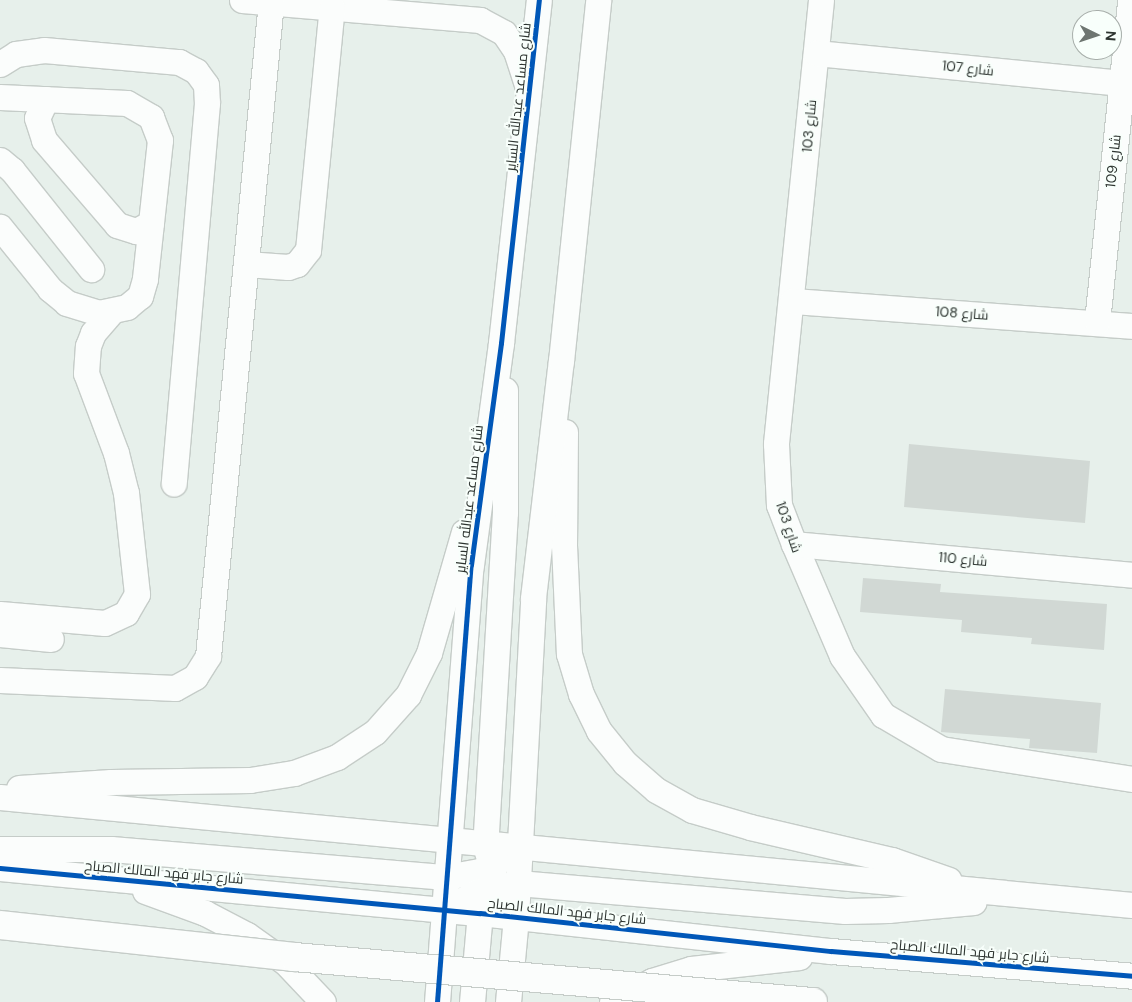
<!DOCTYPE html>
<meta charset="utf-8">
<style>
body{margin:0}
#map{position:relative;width:1132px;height:1002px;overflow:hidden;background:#e7f0eb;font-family:"DM Sans",Cairo,sans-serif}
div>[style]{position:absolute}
.building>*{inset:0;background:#d1d8d4}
.roads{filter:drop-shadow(1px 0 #c5ccc8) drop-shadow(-1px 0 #c5ccc8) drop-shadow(0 1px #c5ccc8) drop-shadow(0 -1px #c5ccc8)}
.minor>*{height:25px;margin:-12.5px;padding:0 12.5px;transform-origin:12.5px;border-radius:12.5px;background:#fbfdfc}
.bridges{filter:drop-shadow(1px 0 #c5ccc8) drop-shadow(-1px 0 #c5ccc8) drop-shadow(0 1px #c5ccc8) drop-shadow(0 -1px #c5ccc8)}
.highway-bridge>*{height:28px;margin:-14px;padding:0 14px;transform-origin:14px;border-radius:14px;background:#fbfdfc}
.cycleway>*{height:5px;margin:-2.5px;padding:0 2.5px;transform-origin:2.5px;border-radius:2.5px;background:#0057b8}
span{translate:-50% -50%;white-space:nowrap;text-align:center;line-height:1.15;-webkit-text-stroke:4px #f8fffb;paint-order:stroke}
.street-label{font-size:14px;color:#2d3430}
.north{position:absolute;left:1072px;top:10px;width:50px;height:50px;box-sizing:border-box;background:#f8fffb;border:1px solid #a7aeaa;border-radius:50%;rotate:94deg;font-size:14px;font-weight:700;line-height:20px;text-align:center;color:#2d3430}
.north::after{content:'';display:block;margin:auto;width:18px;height:22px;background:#6e7671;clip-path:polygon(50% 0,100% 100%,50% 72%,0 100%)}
</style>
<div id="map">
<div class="building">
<div style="clip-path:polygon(909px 444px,1090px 461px,1085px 523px,904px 507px)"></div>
<div style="clip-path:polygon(863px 578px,941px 584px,940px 592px,1107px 604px,1104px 650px,1031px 644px,1032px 638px,961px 632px,962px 620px,860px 612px)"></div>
<div style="clip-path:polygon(945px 689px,1101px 703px,1097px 753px,1029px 748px,1030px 739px,941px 732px)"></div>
</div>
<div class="roads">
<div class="minor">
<div style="left:242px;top:0;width:239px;rotate:4.8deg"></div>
<div style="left:480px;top:20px;width:27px;rotate:28deg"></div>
<div style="left:504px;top:33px;width:22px;rotate:56deg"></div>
<div style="left:516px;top:51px;width:36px;rotate:72deg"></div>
<div style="left:821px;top:0;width:446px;rotate:95.8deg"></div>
<div style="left:776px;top:444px;width:61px;rotate:87.2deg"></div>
<div style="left:779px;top:505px;width:42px;rotate:69deg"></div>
<div style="left:794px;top:544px;width:122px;rotate:66.8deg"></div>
<div style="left:842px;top:656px;width:72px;rotate:55.2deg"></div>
<div style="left:883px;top:715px;width:67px;rotate:30.4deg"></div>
<div style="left:941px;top:749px;width:193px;rotate:8.9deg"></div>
<div style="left:816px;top:53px;width:305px;rotate:5.6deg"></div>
<div style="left:0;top:64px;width:19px;rotate:-32deg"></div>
<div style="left:16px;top:54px;width:28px;rotate:-8deg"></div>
<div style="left:44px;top:50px;width:136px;rotate:5.1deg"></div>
<div style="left:179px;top:62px;width:19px;rotate:28deg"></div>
<div style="left:196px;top:71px;width:17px;rotate:54deg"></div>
<div style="left:206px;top:85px;width:18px;rotate:87deg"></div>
<div style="left:207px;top:103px;width:382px;rotate:95deg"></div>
<div style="left:0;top:97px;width:127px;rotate:2.7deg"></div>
<div style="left:127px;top:103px;width:28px;rotate:30deg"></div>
<div style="left:151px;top:117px;width:25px;rotate:69deg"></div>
<div style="left:160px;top:140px;width:140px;rotate:96.2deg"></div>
<div style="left:145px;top:279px;width:18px;rotate:106deg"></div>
<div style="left:140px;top:296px;width:17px;rotate:140deg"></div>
<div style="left:127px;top:307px;width:29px;rotate:168deg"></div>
<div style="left:99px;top:313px;width:34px;rotate:-163deg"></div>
<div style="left:67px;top:303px;width:22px;rotate:-141deg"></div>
<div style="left:50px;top:289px;width:80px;rotate:-128.9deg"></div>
<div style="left:46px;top:99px;width:21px;rotate:115deg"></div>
<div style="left:37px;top:118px;width:23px;rotate:72deg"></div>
<div style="left:44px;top:140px;width:112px;rotate:49.3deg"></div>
<div style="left:117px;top:225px;width:20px;rotate:18deg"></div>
<div style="left:136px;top:231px;width:17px;rotate:-28deg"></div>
<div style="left:0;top:160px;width:16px;rotate:40deg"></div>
<div style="left:12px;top:170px;width:127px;rotate:51.4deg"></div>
<div style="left:246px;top:264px;width:42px;rotate:4.1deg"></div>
<div style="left:288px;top:267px;width:9px;rotate:-18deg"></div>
<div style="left:297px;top:264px;width:18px;rotate:-52deg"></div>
<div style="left:308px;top:250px;width:244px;rotate:-84.4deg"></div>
<div style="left:792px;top:301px;width:341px;rotate:4.2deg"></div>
<div style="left:1097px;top:322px;width:324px;rotate:-84.1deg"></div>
<div style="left:505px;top:390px;width:122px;rotate:90deg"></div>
<div style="left:505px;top:512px;width:334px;rotate:93.4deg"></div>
<div style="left:485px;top:845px;width:43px;rotate:73.7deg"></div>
<div style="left:497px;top:886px;width:36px;rotate:58deg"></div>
<div style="left:565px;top:432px;width:113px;rotate:90.5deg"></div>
<div style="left:564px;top:545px;width:109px;rotate:87.4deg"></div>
<div style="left:569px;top:654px;width:42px;rotate:73.3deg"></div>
<div style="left:581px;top:694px;width:41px;rotate:64.1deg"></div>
<div style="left:599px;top:731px;width:41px;rotate:50.9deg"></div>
<div style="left:625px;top:763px;width:41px;rotate:41.1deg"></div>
<div style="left:656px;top:790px;width:41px;rotate:29.1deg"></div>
<div style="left:692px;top:810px;width:60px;rotate:16.3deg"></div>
<div style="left:750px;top:827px;width:146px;rotate:13.1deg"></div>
<div style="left:892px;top:860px;width:60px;rotate:19.3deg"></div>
<div style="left:794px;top:544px;width:339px;rotate:5.2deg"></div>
<div style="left:0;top:614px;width:105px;rotate:4.9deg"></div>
<div style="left:105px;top:623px;width:23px;rotate:-25deg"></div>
<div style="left:126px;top:613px;width:22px;rotate:-60deg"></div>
<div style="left:137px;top:594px;width:102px;rotate:-96.2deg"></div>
<div style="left:126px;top:493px;width:41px;rotate:-104deg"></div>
<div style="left:116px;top:453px;width:85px;rotate:-110.6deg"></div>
<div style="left:86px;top:373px;width:27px;rotate:-86deg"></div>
<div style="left:88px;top:346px;width:14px;rotate:-69deg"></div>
<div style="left:93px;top:333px;width:28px;rotate:-49deg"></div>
<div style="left:0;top:634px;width:51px;rotate:5.6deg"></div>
<div style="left:0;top:680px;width:175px;rotate:2.6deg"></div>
<div style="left:175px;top:688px;width:23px;rotate:-29deg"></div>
<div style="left:195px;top:677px;width:25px;rotate:-58deg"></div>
<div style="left:208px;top:656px;width:657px;rotate:-84.5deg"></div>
<div style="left:19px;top:788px;width:92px;rotate:-3.7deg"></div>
<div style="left:111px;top:782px;width:139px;rotate:-0.8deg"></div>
<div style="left:250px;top:780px;width:45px;rotate:-9deg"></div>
<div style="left:294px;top:773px;width:46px;rotate:-20.4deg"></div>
<div style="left:337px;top:757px;width:45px;rotate:-33.3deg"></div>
<div style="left:375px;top:732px;width:50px;rotate:-48.3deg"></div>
<div style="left:408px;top:695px;width:47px;rotate:-63.4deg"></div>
<div style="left:429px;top:653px;width:126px;rotate:-73.9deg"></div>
<div style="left:0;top:797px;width:1137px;rotate:5.45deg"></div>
<div style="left:0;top:849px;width:111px"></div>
<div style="left:111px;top:849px;width:336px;rotate:4.8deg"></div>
<div style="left:446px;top:877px;width:35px;rotate:-10deg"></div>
<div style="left:480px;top:871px;width:26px;rotate:-28deg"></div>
<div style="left:0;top:868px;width:482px;rotate:5.4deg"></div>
<div style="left:480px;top:913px;width:353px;rotate:6.2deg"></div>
<div style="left:831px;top:951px;width:302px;rotate:4.7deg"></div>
<div style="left:145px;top:891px;width:64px;rotate:20.1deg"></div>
<div style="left:205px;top:913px;width:47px;rotate:27.6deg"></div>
<div style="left:247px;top:935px;width:47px;rotate:35.4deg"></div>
<div style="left:285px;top:962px;width:55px;rotate:46.5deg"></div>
<div style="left:444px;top:910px;width:38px;rotate:-29deg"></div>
<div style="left:477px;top:892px;width:42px;rotate:-12.4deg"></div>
<div style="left:518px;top:883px;width:328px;rotate:4.9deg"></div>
<div style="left:845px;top:911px;width:43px;rotate:-1.3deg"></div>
<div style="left:888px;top:910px;width:86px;rotate:-5.3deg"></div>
<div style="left:437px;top:1002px;width:438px;rotate:-85.6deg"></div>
<div style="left:471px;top:565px;width:224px;rotate:-82.3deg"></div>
<div style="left:501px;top:343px;width:345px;rotate:-83.7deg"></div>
<div style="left:472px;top:1002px;width:89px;rotate:-84.9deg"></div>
<div style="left:480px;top:913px;width:15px;rotate:-98deg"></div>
<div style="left:508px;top:1002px;width:85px;rotate:-84.6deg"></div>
<div style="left:516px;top:917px;width:319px;rotate:-86.9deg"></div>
<div style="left:533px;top:598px;width:239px;rotate:-83.3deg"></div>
<div style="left:561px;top:361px;width:363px;rotate:-84.1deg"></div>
<div style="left:612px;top:1002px;width:45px;rotate:-27.7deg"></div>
<div style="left:652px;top:981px;width:41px;rotate:-17.1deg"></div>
<div style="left:691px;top:969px;width:109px;rotate:-6.3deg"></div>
</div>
</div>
<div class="bridges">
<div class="highway-bridge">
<div style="left:0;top:925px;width:296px;rotate:6.2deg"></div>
<div style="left:294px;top:957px;width:521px;rotate:4.96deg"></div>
</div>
</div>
<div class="cycleway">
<div style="left:0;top:868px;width:482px;rotate:5.4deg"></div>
<div style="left:480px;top:913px;width:353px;rotate:6.2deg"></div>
<div style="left:831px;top:951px;width:302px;rotate:4.7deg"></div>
<div style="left:437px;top:1002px;width:438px;rotate:-85.6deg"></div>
<div style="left:471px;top:565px;width:224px;rotate:-82.3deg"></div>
<div style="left:501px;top:343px;width:345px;rotate:-83.7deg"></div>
</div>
<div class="street-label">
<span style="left:968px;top:68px;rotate:6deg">شارع 107</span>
<span style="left:518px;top:97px;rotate:-84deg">شارع مساعد عبدالله الساير</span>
<span style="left:809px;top:126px;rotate:-85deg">شارع 103</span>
<span style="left:1113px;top:161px;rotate:-84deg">شارع 109</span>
<span style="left:962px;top:313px;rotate:4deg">شارع 108</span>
<span style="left:469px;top:499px;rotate:-83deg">شارع مساعد عبدالله الساير</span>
<span style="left:789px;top:527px;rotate:71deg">شارع 103</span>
<span style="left:963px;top:559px;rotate:5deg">شارع 110</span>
<span style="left:164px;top:872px;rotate:5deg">شارع جابر فهد المالك الصباح</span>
<span style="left:567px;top:911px;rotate:6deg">شارع جابر فهد المالك الصباح</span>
<span style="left:970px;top:951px;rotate:5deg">شارع جابر فهد المالك الصباح</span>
</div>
<div class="north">N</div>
</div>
